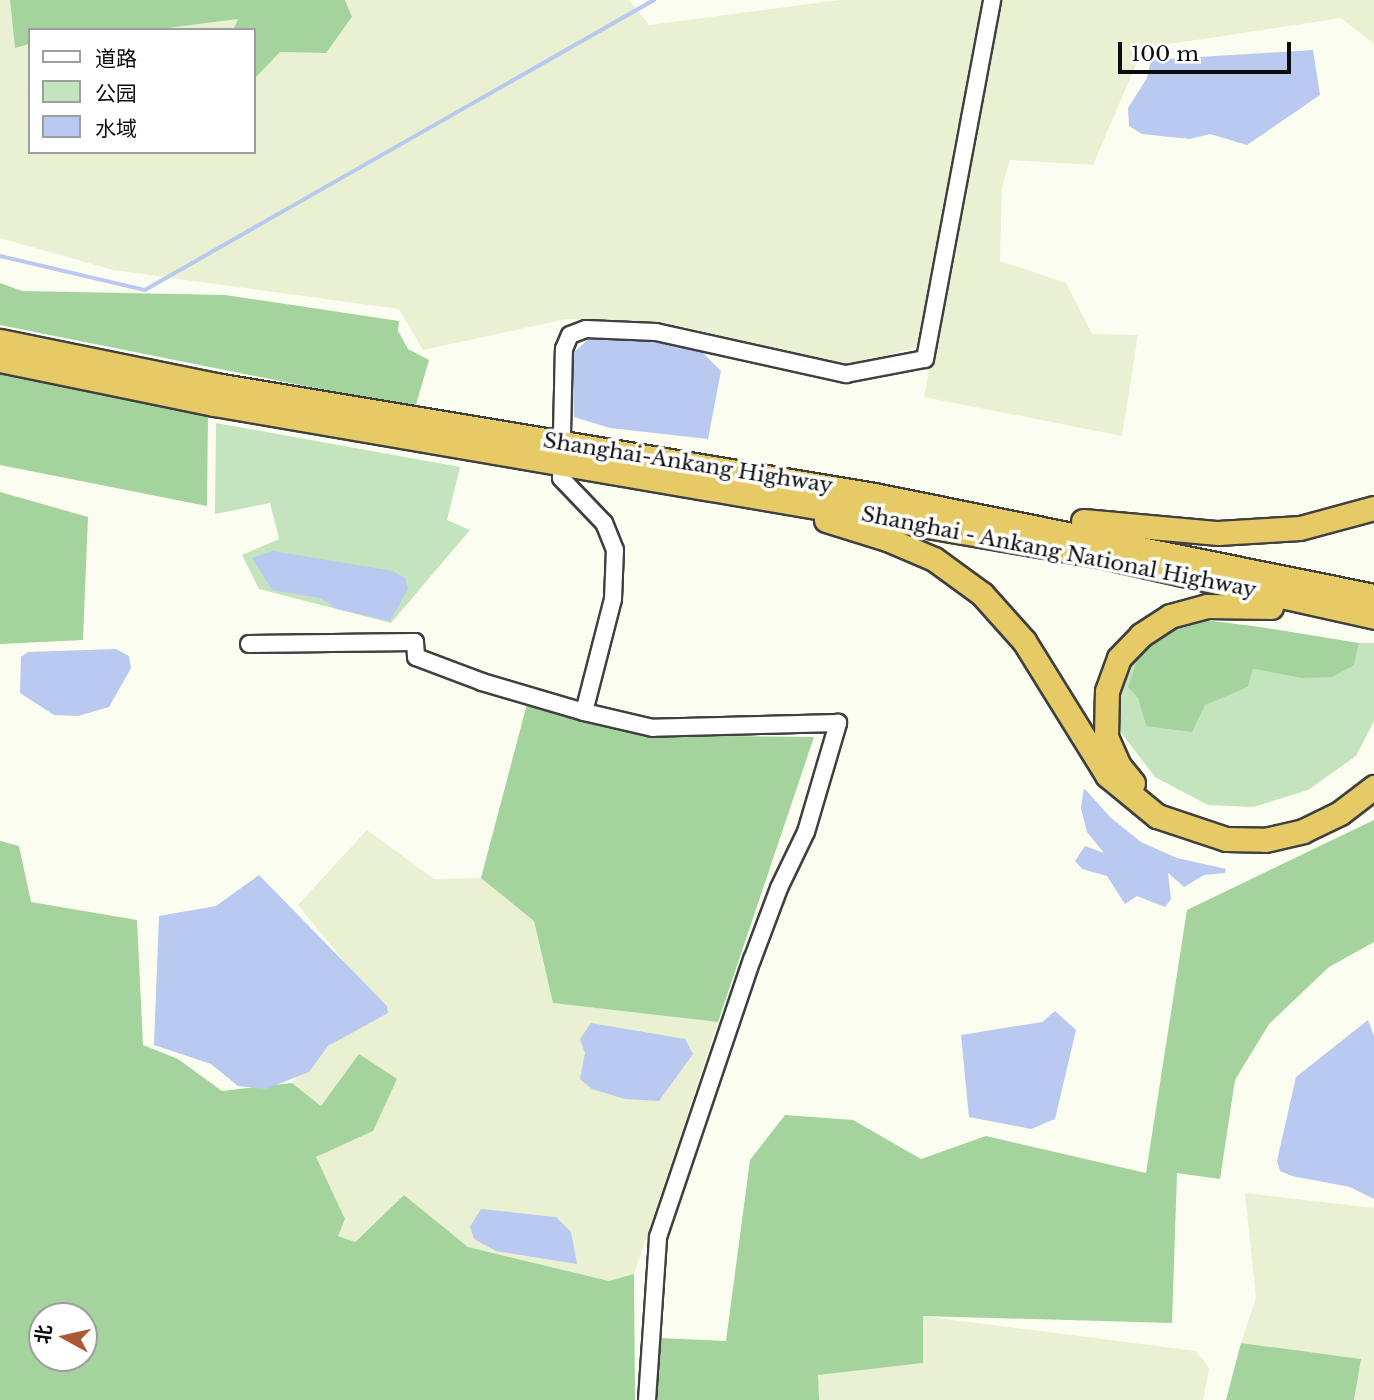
<!DOCTYPE html>
<meta charset="utf-8">
<style>
body{margin:0}
#map{position:relative;width:1374px;height:1400px;overflow:hidden;background:#fbfdf0;font-family:"Libre Baskerville","Noto Sans SC",serif}
div>[style]{position:absolute}
.farmland>*{inset:0;background:#e9f1d2}
.green>*{inset:0;background:#c4e4bd}
.forest>*{inset:0;background:#a4d39e}
.water>*{inset:0;background:#b9c9ef}
.stream>*{height:3.5px;margin:-1.75px;padding:0 1.75px;transform-origin:1.75px;border-radius:1.75px;background:#b9c9ef}
.roads{filter:drop-shadow(2px 0 #404040) drop-shadow(-2px 0 #404040) drop-shadow(0 2px #404040) drop-shadow(0 -2px #404040)}
.minor>*{height:16px;margin:-8px;padding:0 8px;transform-origin:8px;border-radius:8px;background:#fff}
.highway>*{height:23px;margin:-11.5px;padding:0 11.5px;transform-origin:11.5px;border-radius:11.5px;background:#e5ca66}
span{translate:-50% -50%;white-space:nowrap;text-align:center;line-height:1.15;-webkit-text-stroke:7px #fff;paint-order:stroke}
.street-label{font-size:21px;color:#0d0d0d}
.legend{position:absolute;left:28px;top:28px;width:228px;height:126px;box-sizing:border-box;background:#fff;border:2px solid #9e9e9e;margin:0;padding:9px 12px;list-style:none;font-size:21px;color:#0d0d0d}
.legend li{display:flex;align-items:center;gap:14px;height:35px}
.legend b{width:35px;border:2px solid #9e9e9e}
.north{position:absolute;left:28px;top:1302px;width:70px;height:70px;box-sizing:border-box;background:#fff;border:2px solid #9e9e9e;border-radius:50%;rotate:278deg;font-size:19px;font-weight:700;line-height:28px;text-align:center;color:#0d0d0d}
.north::after{content:'';display:block;margin:auto;width:24px;height:32px;background:#ae5734;clip-path:polygon(50% 0,100% 100%,50% 72%,0 100%)}
.scale{position:absolute;left:1118px;top:42px;width:173px;height:32px;box-sizing:border-box;border:4px solid #0d0d0d;border-top:0;padding-left:9px;font-size:21px;line-height:24px;white-space:nowrap;color:#0d0d0d;-webkit-text-stroke:5px #fff;paint-order:stroke}
</style>
<div id="map">
<div class="farmland">
<div style="clip-path:polygon(0 0,10px 0,15px 48px,30px 45px,30px 152px,254px 152px,254px 75px,280px 52px,326px 53px,352px 18px,345px 0,629px 0,649px 25px,840px 0,984px 0,918px 347px,851px 365px,662px 322px,566px 319px,423px 350px,399px 309px,113px 270px,0 238px)"></div>
<div style="clip-path:polygon(999px 0,1374px 0,1374px 44px,1341px 18px,1143px 48px,1093px 165px,1010px 160px,1002px 187px,1000px 261px,1066px 283px,1092px 334px,1138px 335px,1122px 436px,924px 397px)"></div>
<div style="clip-path:polygon(239px 19px,233px 30px,153px 30px)"></div>
<div style="clip-path:polygon(367px 830px,434px 879px,481px 878px,534px 921px,553px 1003px,718px 1022px,634px 1274px,609px 1281px,468px 1247px,404px 1195px,354px 1242px,338px 1236px,345px 1219px,316px 1157px,373px 1131px,322px 1106px,292px 1083px,316px 1049px,386px 1013px,298px 905px)"></div>
<div style="clip-path:polygon(1245px 1193px,1374px 1208px,1374px 1400px,1354px 1400px,1360px 1359px,1241px 1343px,1256px 1298px)"></div>
<div style="clip-path:polygon(923px 1316px,1196px 1351px,1209px 1368px,1203px 1400px,819px 1400px,817px 1375px,923px 1363px)"></div>
</div>
<div class="green">
<div style="clip-path:polygon(216px 423px,460px 467px,447px 520px,470px 530px,391px 623px,259px 589px,242px 555px,279px 539px,270px 503px,215px 514px)"></div>
<div style="clip-path:polygon(1359px 643px,1374px 643px,1374px 721px,1356px 756px,1308px 790px,1253px 807px,1208px 805px,1155px 777px,1116px 726px,1121px 679px,1141px 649px,1138px 697px,1146px 726px,1248px 687px,1253px 669px,1301px 678px,1354px 665px)"></div>
</div>
<div class="forest">
<div style="clip-path:polygon(10px 0,345px 0,352px 17px,326px 53px,280px 52px,256px 77px,254px 30px,233px 30px,238px 19px,153px 30px,30px 30px,30px 44px,15px 48px)"></div>
<div style="clip-path:polygon(0 283px,22px 291px,225px 295px,399px 321px,398px 331px,408px 349px,429px 360px,415px 408px,0 325px)"></div>
<div style="clip-path:polygon(0 368px,208px 413px,207px 506px,0 465px)"></div>
<div style="clip-path:polygon(0 492px,88px 517px,83px 640px,0 644px)"></div>
<div style="clip-path:polygon(1204px 620px,1260px 627px,1359px 643px,1354px 665px,1332px 677px,1301px 678px,1253px 669px,1248px 687px,1205px 705px,1192px 732px,1146px 726px,1138px 698px,1128px 687px,1141px 649px,1171px 630px)"></div>
<div style="clip-path:polygon(527px 704px,643px 735px,814px 737px,718px 1022px,553px 1003px,534px 921px,481px 878px)"></div>
<div style="clip-path:polygon(1374px 820px,1374px 942px,1329px 967px,1269px 1024px,1235px 1080px,1220px 1179px,1177px 1173px,1172px 1323px,923px 1316px,923px 1363px,818px 1375px,819px 1400px,657px 1400px,658px 1338px,726px 1341px,750px 1160px,785px 1115px,853px 1120px,921px 1159px,986px 1136px,1146px 1173px,1187px 910px)"></div>
<div style="clip-path:polygon(evenodd,0 841px,19px 846px,31px 902px,137px 920px,143px 1045px,178px 1059px,222px 1091px,292px 1083px,321px 1106px,359px 1054px,397px 1079px,373px 1131px,316px 1157px,345px 1219px,338px 1236px,355px 1242px,404px 1195px,468px 1247px,609px 1281px,634px 1274px,635px 1400px,0 1400px,0 841px,42px 1316px,84px 1316px,84px 1358px,42px 1358px,42px 1316px)"></div>
<div style="clip-path:polygon(1241px 1343px,1361px 1359px,1354px 1400px,1226px 1400px)"></div>
</div>
<div class="water">
<div style="clip-path:polygon(1313px 50px,1320px 95px,1247px 145px,1210px 134px,1190px 139px,1142px 134px,1129px 126px,1128px 108px,1147px 78px,1151px 60px)"></div>
<div style="clip-path:polygon(592px 336px,654px 338px,701px 351px,721px 371px,708px 439px,610px 428px,574px 417px,572px 354px)"></div>
<div style="clip-path:polygon(272px 551px,393px 571px,405px 578px,408px 589px,390px 621px,337px 609px,320px 598px,272px 590px,252px 558px)"></div>
<div style="clip-path:polygon(116px 649px,129px 656px,131px 668px,109px 707px,78px 716px,54px 715px,20px 693px,21px 657px,28px 652px)"></div>
<div style="clip-path:polygon(1084px 788px,1110px 817px,1141px 842px,1177px 858px,1226px 869px,1225px 873px,1204px 875px,1184px 887px,1168px 873px,1171px 899px,1165px 907px,1137px 896px,1125px 904px,1107px 876px,1082px 869px,1075px 861px,1085px 846px,1104px 853px,1087px 832px,1081px 808px)"></div>
<div style="clip-path:polygon(259px 875px,387px 1006px,388px 1013px,328px 1046px,309px 1072px,266px 1089px,238px 1086px,211px 1064px,154px 1045px,159px 916px,216px 906px)"></div>
<div style="clip-path:polygon(1055px 1011px,1076px 1030px,1055px 1119px,1031px 1129px,969px 1117px,961px 1035px,1042px 1022px)"></div>
<div style="clip-path:polygon(1368px 1020px,1374px 1036px,1374px 1199px,1350px 1187px,1292px 1176px,1280px 1171px,1277px 1161px,1296px 1077px)"></div>
<div style="clip-path:polygon(591px 1023px,685px 1039px,693px 1054px,659px 1101px,625px 1099px,592px 1089px,580px 1079px,585px 1053px,580px 1039px)"></div>
<div style="clip-path:polygon(481px 1209px,556px 1217px,571px 1232px,577px 1264px,496px 1251px,474px 1239px,470px 1227px)"></div>
</div>
<div class="stream">
<div style="left:0;top:256px;width:149px;rotate:13.2deg"></div>
<div style="left:145px;top:290px;width:586px;rotate:-29.67deg"></div>
</div>
<div class="roads">
<div class="minor">
<div style="left:249px;top:644px;width:166px;rotate:-0.7deg"></div>
<div style="left:415px;top:642px;width:15px;rotate:86deg"></div>
<div style="left:416px;top:657px;width:71px;rotate:20.7deg"></div>
<div style="left:482px;top:682px;width:106px;rotate:16.4deg"></div>
<div style="left:647px;top:1400px;width:163px;rotate:-86.1deg"></div>
<div style="left:658px;top:1237px;width:293px;rotate:-71.3deg"></div>
<div style="left:752px;top:960px;width:77px;rotate:-69.4deg"></div>
<div style="left:779px;top:888px;width:62px;rotate:-64.3deg"></div>
<div style="left:806px;top:832px;width:114px;rotate:-73.6deg"></div>
<div style="left:838px;top:723px;width:185px;rotate:178.5deg"></div>
<div style="left:653px;top:728px;width:71px;rotate:-166.9deg"></div>
<div style="left:584px;top:712px;width:117px;rotate:-75.6deg"></div>
<div style="left:613px;top:599px;width:49px;rotate:-87.7deg"></div>
<div style="left:615px;top:550px;width:29px;rotate:-112deg"></div>
<div style="left:604px;top:523px;width:62px;rotate:-133.7deg"></div>
<div style="left:561px;top:478px;width:129px;rotate:-88.7deg"></div>
<div style="left:564px;top:349px;width:15px;rotate:-67deg"></div>
<div style="left:570px;top:335px;width:17px;rotate:-21deg"></div>
<div style="left:586px;top:329px;width:70px;rotate:2.5deg"></div>
<div style="left:656px;top:332px;width:195px;rotate:12.5deg"></div>
<div style="left:846px;top:374px;width:80px;rotate:-10.8deg"></div>
<div style="left:925px;top:359px;width:365px;rotate:-79.4deg"></div>
</div>
<div class="highway">
<div style="left:0;top:341px;width:220px;rotate:11.5deg"></div>
<div style="left:216px;top:385px;width:667px;rotate:9.49deg"></div>
<div style="left:874px;top:495px;width:510px;rotate:11.42deg"></div>
<div style="left:0;top:360px;width:218px;rotate:11.6deg"></div>
<div style="left:214px;top:404px;width:901px;rotate:9.71deg"></div>
<div style="left:1102px;top:556px;width:279px;rotate:12.6deg"></div>
<div style="left:826px;top:520px;width:64px;rotate:17.3deg"></div>
<div style="left:887px;top:539px;width:51px;rotate:23.1deg"></div>
<div style="left:934px;top:559px;width:59px;rotate:36.1deg"></div>
<div style="left:982px;top:594px;width:63px;rotate:48.2deg"></div>
<div style="left:1024px;top:641px;width:158px;rotate:58.2deg"></div>
<div style="left:1107px;top:775px;width:65px;rotate:39.4deg"></div>
<div style="left:1157px;top:816px;width:73px;rotate:18.4deg"></div>
<div style="left:1226px;top:839px;width:39px;rotate:1deg"></div>
<div style="left:1265px;top:840px;width:39px;rotate:-13deg"></div>
<div style="left:1303px;top:831px;width:41px;rotate:-25.9deg"></div>
<div style="left:1340px;top:813px;width:43px;rotate:-37.4deg"></div>
<div style="left:1083px;top:521px;width:136px;rotate:5.1deg"></div>
<div style="left:1218px;top:533px;width:82px;rotate:-3.5deg"></div>
<div style="left:1300px;top:528px;width:77px;rotate:-15.1deg"></div>
<div style="left:1133px;top:783px;width:22px;rotate:-129deg"></div>
<div style="left:1119px;top:766px;width:32px;rotate:-114deg"></div>
<div style="left:1106px;top:737px;width:46px;rotate:-88.8deg"></div>
<div style="left:1107px;top:691px;width:35px;rotate:-70deg"></div>
<div style="left:1119px;top:658px;width:32px;rotate:-46deg"></div>
<div style="left:1141px;top:635px;width:35px;rotate:-33deg"></div>
<div style="left:1170px;top:616px;width:38px;rotate:-15deg"></div>
<div style="left:1207px;top:606px;width:64px;rotate:0.9deg"></div>
</div>
</div>
<div class="street-label">
<span style="left:688px;top:463px;rotate:9deg">Shanghai-Ankang Highway</span>
<span style="left:1059px;top:552px;rotate:11deg">Shanghai - Ankang National Highway</span>
</div>
<ul class="legend">
<li><b style="height:9px;background:#fff"></b>道路</li>
<li><b style="height:19px;background:#c4e4bd"></b>公园</li>
<li><b style="height:19px;background:#b9c9ef"></b>水域</li>
</ul>
<div class="north">北</div>
<div class="scale">100 m</div>
</div>
